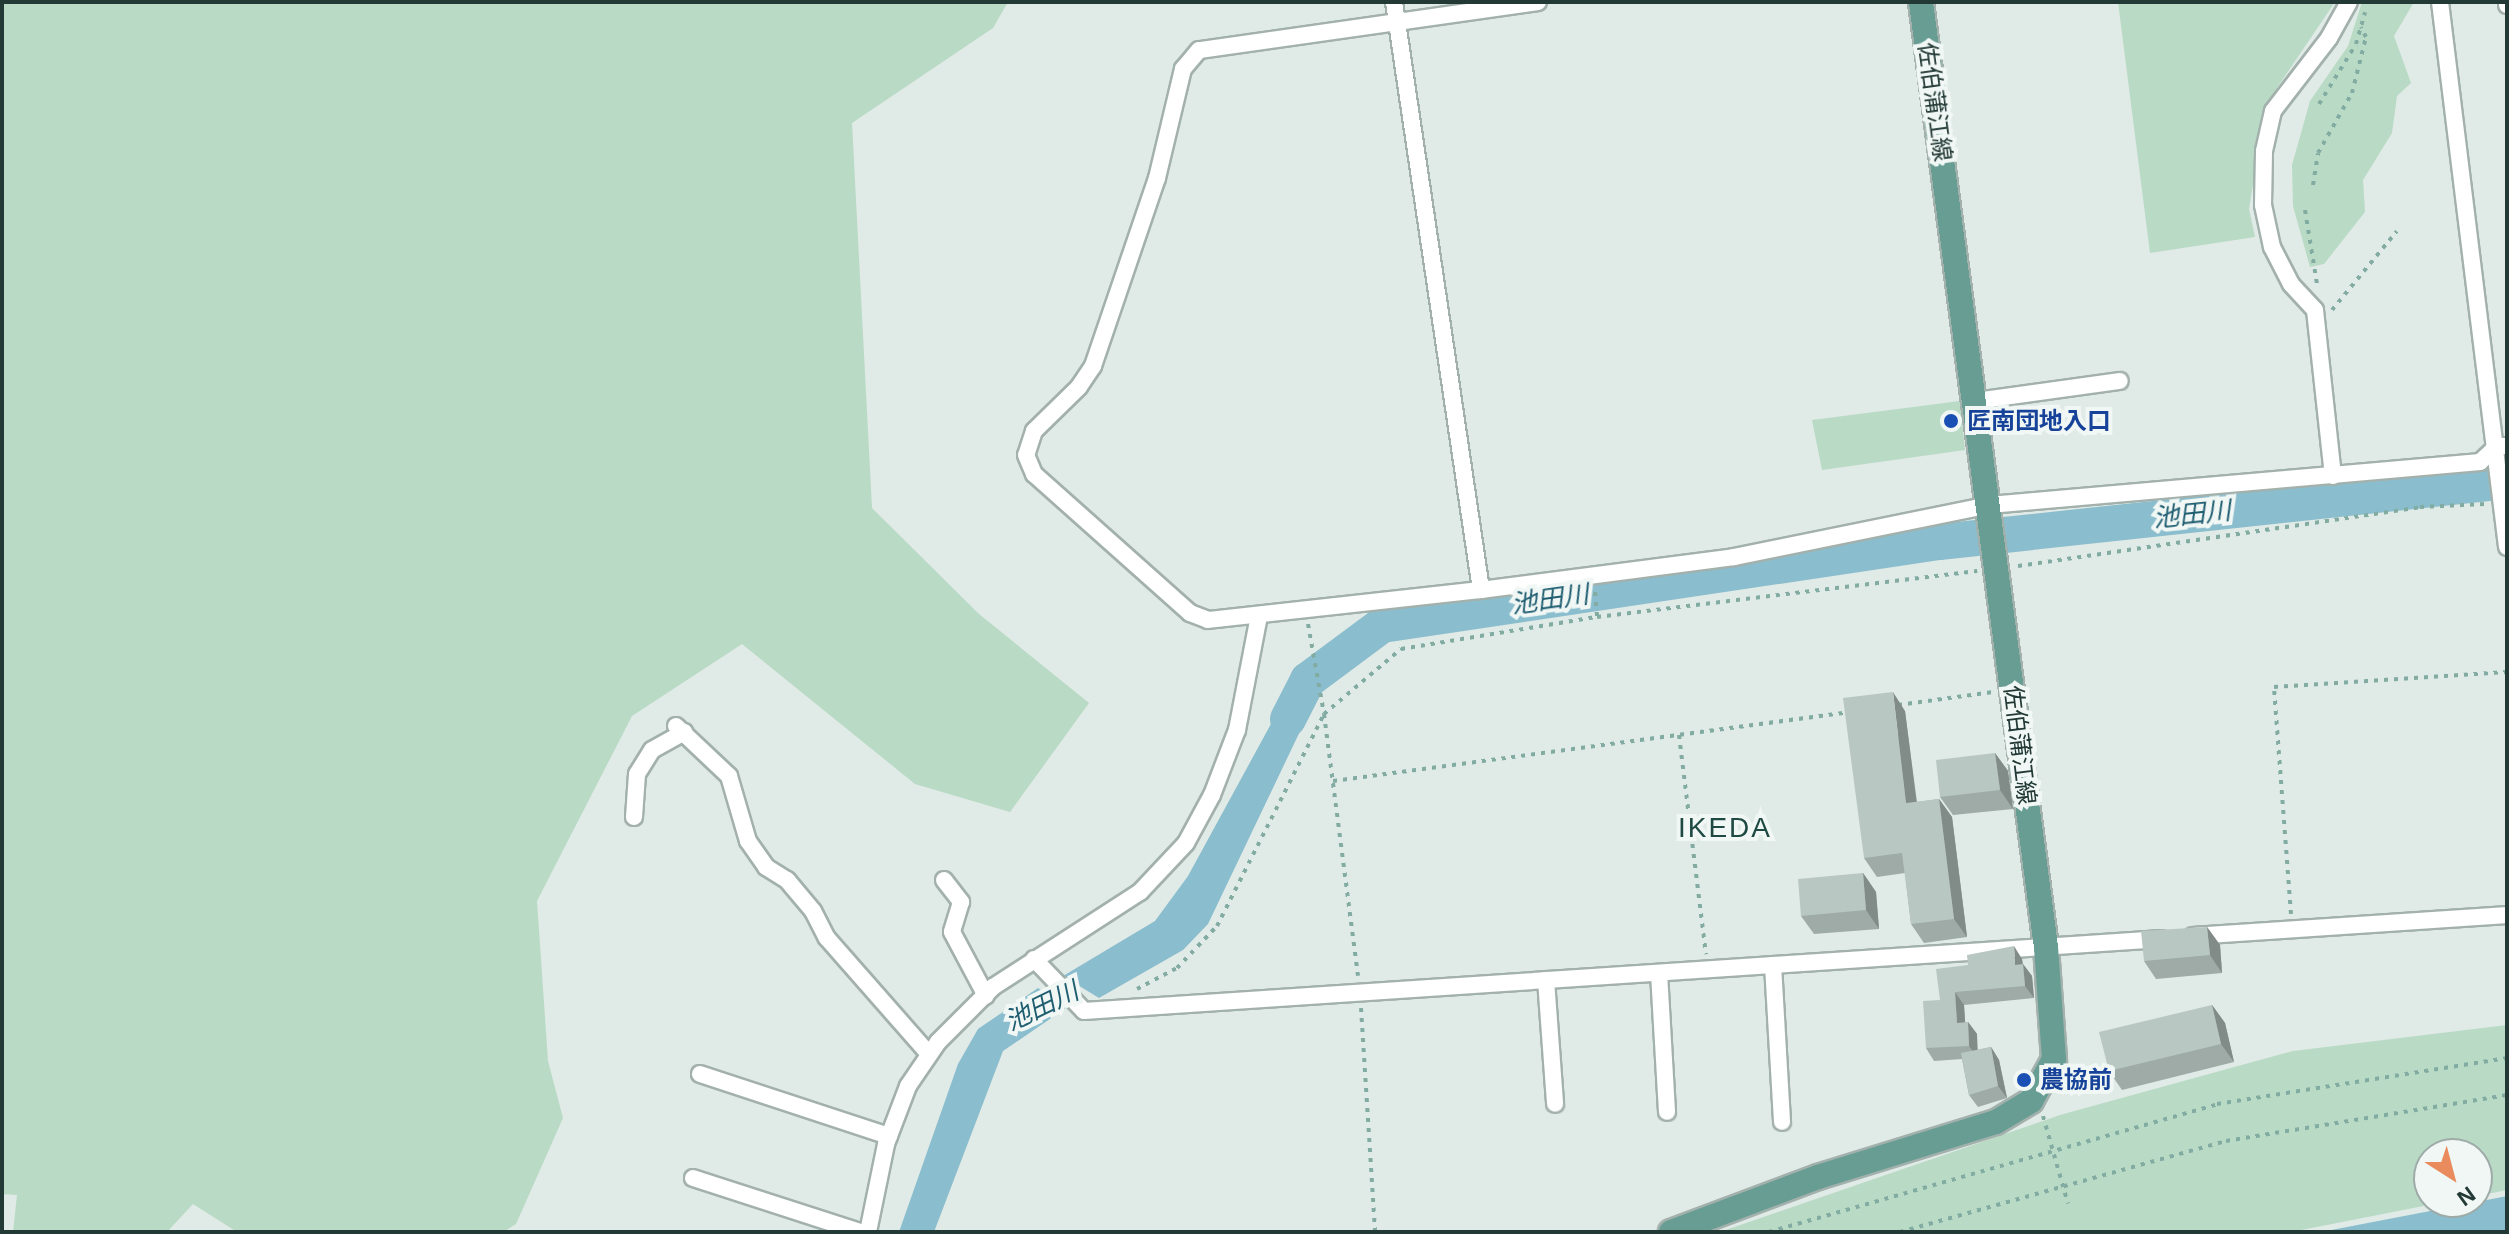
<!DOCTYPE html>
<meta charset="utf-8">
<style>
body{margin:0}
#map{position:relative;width:2509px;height:1234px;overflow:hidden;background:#e0eae6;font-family:Helvetica,"Noto Sans JP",sans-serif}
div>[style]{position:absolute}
.green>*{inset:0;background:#b9dac5}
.water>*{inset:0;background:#8abdcd}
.river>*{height:36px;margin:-18px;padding:0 18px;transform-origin:18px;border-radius:18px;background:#8abdcd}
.path>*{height:4px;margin-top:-2px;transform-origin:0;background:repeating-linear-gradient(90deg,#82aca2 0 4px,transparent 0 10px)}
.roads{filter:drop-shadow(2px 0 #a3b1ad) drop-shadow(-2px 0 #a3b1ad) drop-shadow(0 2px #a3b1ad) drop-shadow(0 -2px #a3b1ad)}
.minor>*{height:16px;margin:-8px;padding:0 8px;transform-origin:8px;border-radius:8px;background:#fff}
.primary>*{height:24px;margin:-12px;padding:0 12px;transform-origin:12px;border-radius:12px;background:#679d93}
.wall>*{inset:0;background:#9eaba7}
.shaded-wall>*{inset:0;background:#818b88}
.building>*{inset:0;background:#b8c7c2}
.dots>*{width:22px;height:22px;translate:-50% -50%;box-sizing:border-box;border:4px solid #f0f7f4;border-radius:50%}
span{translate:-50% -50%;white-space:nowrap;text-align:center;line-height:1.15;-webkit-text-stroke:8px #f0f7f4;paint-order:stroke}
.street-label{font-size:24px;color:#223935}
.transit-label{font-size:24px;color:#164399;font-weight:700}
.left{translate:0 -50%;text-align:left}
.water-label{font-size:26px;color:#1f5d71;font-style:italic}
.quarter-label{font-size:28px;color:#1f4a43;letter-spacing:2px}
.frame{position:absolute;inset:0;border:4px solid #223935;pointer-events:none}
.north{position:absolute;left:2413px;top:1138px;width:80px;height:80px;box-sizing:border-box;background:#f0f7f4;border:2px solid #9eaba8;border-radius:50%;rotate:144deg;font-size:22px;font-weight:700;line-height:32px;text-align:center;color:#223935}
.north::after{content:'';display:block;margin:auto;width:28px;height:36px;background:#ea8b5e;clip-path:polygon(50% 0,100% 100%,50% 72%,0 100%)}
</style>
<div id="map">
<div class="green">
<div style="clip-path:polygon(2px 2px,1008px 2px,993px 28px,852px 123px,872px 508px,979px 614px,1089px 703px,1010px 812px,915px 784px,742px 644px,632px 716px,537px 901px,548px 1061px,563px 1118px,516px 1224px,503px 1232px,237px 1232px,193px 1204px,167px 1232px,13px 1232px,17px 1195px,2px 1194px)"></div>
<div style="clip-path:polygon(2118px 2px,2335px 2px,2266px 104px,2249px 209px,2255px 237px,2150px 253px)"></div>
<div style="clip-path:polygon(2362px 2px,2414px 2px,2394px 36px,2411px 83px,2397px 96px,2392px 133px,2363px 180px,2365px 212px,2324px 264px,2310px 267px,2293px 206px,2292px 165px,2310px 101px,2348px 46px)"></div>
<div style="clip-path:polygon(1960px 401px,1965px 450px,1822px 470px,1812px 420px)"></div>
<div style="clip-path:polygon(2507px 1025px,2507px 1190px,2477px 1196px,2477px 1154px,2429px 1154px,2429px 1202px,2444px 1202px,2291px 1232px,1720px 1232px,2060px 1115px,2293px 1051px)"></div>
</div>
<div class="water">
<div style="clip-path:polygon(1307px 658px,1315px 700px,1208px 924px,1183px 950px,1099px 998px,1063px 976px,1155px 921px,1188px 876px)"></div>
<div style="clip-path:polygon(1038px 988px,1066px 1008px,1003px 1051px,934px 1232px,899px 1232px,958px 1064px,978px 1029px)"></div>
<div style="clip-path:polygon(2507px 1196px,2507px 1232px,2321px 1232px,2477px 1202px)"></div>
</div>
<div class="river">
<div style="left:1288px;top:719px;width:44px;rotate:-62.9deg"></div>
<div style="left:1308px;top:680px;width:92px;rotate:-36.6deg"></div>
<div style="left:1382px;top:625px;width:563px;rotate:-8.48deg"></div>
<div style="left:1939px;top:542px;width:571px;rotate:-6.13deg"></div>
</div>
<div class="path">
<div style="left:2319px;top:104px;width:70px;rotate:-58.3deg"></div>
<div style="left:2356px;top:44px;width:33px;rotate:-74deg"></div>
<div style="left:2313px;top:185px;width:32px;rotate:-81deg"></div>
<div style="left:2318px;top:153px;width:69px;rotate:-60.5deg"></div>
<div style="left:2352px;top:93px;width:58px;rotate:-76deg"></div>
<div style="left:2366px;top:37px;width:11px;rotate:-117deg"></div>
<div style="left:2305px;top:210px;width:75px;rotate:80.8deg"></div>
<div style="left:2332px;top:310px;width:102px;rotate:-50.6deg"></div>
<div style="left:2018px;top:566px;width:406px;rotate:-8.3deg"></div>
<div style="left:2420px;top:507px;width:65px;rotate:-2.6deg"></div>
<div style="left:1595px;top:592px;width:25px;rotate:85deg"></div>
<div style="left:1308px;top:624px;width:91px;rotate:79.9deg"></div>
<div style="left:1324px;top:714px;width:264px;rotate:82.6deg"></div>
<div style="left:1898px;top:705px;width:96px;rotate:-7.8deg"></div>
<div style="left:1679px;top:735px;width:221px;rotate:83deg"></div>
<div style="left:1333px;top:781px;width:522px;rotate:-7.6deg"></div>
<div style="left:2291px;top:914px;width:228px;rotate:-94.3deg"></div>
<div style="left:2274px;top:687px;width:233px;rotate:-3.7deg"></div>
<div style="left:1137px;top:989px;width:45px;rotate:-27.7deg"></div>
<div style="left:1177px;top:968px;width:58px;rotate:-46.4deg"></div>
<div style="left:1217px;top:926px;width:237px;rotate:-63.2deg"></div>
<div style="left:1324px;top:714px;width:101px;rotate:-40.2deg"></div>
<div style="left:1401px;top:649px;width:199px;rotate:-9.3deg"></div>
<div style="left:1597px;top:617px;width:383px;rotate:-6.9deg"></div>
<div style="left:1361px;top:1008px;width:224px;rotate:86.4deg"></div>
<div style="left:2043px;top:1116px;width:91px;rotate:74.1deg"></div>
<div style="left:1769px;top:1232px;width:466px;rotate:-15.9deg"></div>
<div style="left:2217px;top:1104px;width:294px;rotate:-9deg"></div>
<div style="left:1900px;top:1232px;width:338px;rotate:-15.6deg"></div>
<div style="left:2226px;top:1141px;width:285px;rotate:-9.3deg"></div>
</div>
<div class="roads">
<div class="minor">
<div style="left:1394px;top:2px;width:594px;rotate:81.58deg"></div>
<div style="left:1538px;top:2px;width:342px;rotate:171.9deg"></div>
<div style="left:1199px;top:50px;width:25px;rotate:130deg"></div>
<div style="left:1183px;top:69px;width:112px;rotate:103.4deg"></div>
<div style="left:1157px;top:178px;width:199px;rotate:108.8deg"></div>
<div style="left:1093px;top:366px;width:25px;rotate:124deg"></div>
<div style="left:1079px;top:387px;width:63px;rotate:135.6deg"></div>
<div style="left:1034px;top:431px;width:25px;rotate:108deg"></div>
<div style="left:1026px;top:455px;width:21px;rotate:67deg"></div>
<div style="left:1034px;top:474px;width:209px;rotate:41.7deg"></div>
<div style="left:1190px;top:613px;width:19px;rotate:21deg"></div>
<div style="left:1208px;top:620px;width:275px;rotate:-6.3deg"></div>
<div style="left:1481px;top:590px;width:255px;rotate:-7.4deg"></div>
<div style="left:1734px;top:557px;width:260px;rotate:-11.5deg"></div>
<div style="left:1989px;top:505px;width:493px;rotate:-5deg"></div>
<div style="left:2480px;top:462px;width:23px;rotate:-43deg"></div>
<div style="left:2497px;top:446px;width:10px"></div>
<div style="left:2440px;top:2px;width:549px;rotate:82.99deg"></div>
<div style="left:2507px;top:2px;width:3px;rotate:90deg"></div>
<div style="left:1975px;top:401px;width:146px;rotate:-7.9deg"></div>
<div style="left:2333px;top:476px;width:167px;rotate:-96.2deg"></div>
<div style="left:2315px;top:310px;width:35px;rotate:-133deg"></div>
<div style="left:2291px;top:284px;width:42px;rotate:-117.2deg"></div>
<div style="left:2272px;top:247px;width:43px;rotate:-102.1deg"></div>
<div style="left:2263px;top:205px;width:54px;rotate:-88.9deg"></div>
<div style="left:2264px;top:151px;width:41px;rotate:-77.3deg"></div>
<div style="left:2273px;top:111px;width:92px;rotate:-52.5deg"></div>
<div style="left:2329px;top:38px;width:41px;rotate:-60.9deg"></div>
<div style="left:676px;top:726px;width:73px;rotate:43.3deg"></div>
<div style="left:729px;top:776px;width:68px;rotate:73.7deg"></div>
<div style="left:748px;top:841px;width:32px;rotate:55deg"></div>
<div style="left:766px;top:867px;width:25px;rotate:32deg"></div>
<div style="left:787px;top:880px;width:40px;rotate:50deg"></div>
<div style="left:813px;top:911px;width:30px;rotate:63deg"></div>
<div style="left:827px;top:938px;width:154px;rotate:48.7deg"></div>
<div style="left:634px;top:817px;width:43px;rotate:-86deg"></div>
<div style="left:637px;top:774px;width:28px;rotate:-58deg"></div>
<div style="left:652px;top:750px;width:37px;rotate:-29deg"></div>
<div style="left:944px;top:880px;width:28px;rotate:52deg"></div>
<div style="left:961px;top:902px;width:31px;rotate:107deg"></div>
<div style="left:952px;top:932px;width:72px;rotate:62deg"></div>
<div style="left:2193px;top:936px;width:315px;rotate:-3.8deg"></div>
<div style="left:1034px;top:959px;width:72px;rotate:46.1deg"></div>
<div style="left:1084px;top:1011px;width:1080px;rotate:-3.82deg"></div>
<div style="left:1773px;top:965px;width:157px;rotate:86.7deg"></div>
<div style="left:1659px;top:973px;width:139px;rotate:86.7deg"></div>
<div style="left:1546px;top:980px;width:124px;rotate:85.8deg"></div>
<div style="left:700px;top:1074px;width:199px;rotate:18.2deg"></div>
<div style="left:693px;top:1178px;width:176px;rotate:17.9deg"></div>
<div style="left:868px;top:1232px;width:90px;rotate:-78.4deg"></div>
<div style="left:886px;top:1144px;width:62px;rotate:-69.2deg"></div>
<div style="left:908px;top:1086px;width:53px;rotate:-55.7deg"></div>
<div style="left:938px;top:1042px;width:78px;rotate:-45deg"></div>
<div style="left:993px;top:987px;width:175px;rotate:-32.9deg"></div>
<div style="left:1140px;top:892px;width:67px;rotate:-46.8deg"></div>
<div style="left:1186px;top:843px;width:55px;rotate:-61.6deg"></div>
<div style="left:1212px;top:795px;width:70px;rotate:-69deg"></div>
<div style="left:1237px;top:730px;width:116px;rotate:-79.1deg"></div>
</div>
<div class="primary">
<div style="left:1671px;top:1232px;width:157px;rotate:-20.5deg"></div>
<div style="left:1818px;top:1177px;width:186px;rotate:-17.2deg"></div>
<div style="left:1996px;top:1122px;width:41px;rotate:-31deg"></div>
<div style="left:2031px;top:1101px;width:48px;rotate:-61.3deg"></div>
<div style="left:2054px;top:1059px;width:112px;rotate:-94.1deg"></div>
<div style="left:2046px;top:947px;width:953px;rotate:-97.54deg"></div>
</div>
</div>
<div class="wall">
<div style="clip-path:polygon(1905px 711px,1917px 802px,1939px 799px,1952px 817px,1967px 937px,1924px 943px,1911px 924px,1905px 873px,1877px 877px,1864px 858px)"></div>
<div style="clip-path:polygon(1995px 753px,2008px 771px,2013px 809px,1953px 815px,1940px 797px)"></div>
<div style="clip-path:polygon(1863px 873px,1876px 892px,1879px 929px,1814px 934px,1801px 916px)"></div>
<div style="clip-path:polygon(2207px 927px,2220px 945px,2222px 973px,2156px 979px,2144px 961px)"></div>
<div style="clip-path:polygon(2022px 959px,2023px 964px,2032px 976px,2034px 998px,1964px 1005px,1965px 1022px,1968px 1022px,1977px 1034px,1977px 1050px,1991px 1047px,1999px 1060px,2007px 1098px,1978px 1107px,1969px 1095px,1962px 1059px,1934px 1061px,1926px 1048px,1940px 1000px)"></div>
<div style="clip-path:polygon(2212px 1005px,2225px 1023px,2234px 1062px,2122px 1090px,2109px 1071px)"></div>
</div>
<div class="shaded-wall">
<div style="clip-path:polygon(1893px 692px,1905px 711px,1919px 822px,1906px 803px)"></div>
<div style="clip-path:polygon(1995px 753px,2008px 771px,2013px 809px,2000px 790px)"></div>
<div style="clip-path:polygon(1939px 799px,1952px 817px,1967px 937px,1954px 919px)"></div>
<div style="clip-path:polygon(1863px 873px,1876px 892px,1879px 929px,1866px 910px)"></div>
<div style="clip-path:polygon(2207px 927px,2220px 945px,2222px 973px,2210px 955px)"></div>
<div style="clip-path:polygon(2014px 946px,2022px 959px,2024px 977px,2015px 965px)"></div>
<div style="clip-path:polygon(2023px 964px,2032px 976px,2034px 998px,2025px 986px)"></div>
<div style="clip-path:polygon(1955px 992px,1964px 1005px,1966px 1035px,1957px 1023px)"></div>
<div style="clip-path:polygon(2212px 1005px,2225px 1023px,2234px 1062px,2221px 1044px)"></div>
<div style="clip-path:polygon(1968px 1022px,1977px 1034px,1978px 1058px,1969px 1046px)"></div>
<div style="clip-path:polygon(1991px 1047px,1999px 1060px,2007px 1098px,1998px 1086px)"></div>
</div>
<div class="building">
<div style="clip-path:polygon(1893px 692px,1906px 803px,1939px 799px,1954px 919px,1911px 924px,1902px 853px,1864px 858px,1843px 698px)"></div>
<div style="clip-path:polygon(1995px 753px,2000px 790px,1940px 797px,1936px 760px)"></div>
<div style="clip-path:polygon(1863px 873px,1866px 910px,1801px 916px,1798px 879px)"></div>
<div style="clip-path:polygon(2207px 927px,2210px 955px,2144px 961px,2141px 931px)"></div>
<div style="clip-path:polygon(2014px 946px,2015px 965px,2023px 964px,2025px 986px,1955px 992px,1957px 1023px,1968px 1022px,1969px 1046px,1926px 1048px,1923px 1001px,1940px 1000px,1936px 969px,1968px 965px,1967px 955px)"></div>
<div style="clip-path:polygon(2212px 1005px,2221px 1044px,2109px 1071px,2099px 1032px)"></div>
<div style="clip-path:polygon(1991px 1047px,1998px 1086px,1969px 1095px,1961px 1053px)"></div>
</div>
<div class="dots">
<div style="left:1951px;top:421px;background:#1a4fb4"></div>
<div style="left:2024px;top:1080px;background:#1a4fb4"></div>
</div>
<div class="street-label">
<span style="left:1935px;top:102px;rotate:82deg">佐伯蒲江線</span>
<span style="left:2020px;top:745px;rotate:83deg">佐伯蒲江線</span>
</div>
<div class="transit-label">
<span class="left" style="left:1967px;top:421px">匠南団地入口</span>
<span class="left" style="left:2040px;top:1080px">農協前</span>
</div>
<div class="water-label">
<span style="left:2192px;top:515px;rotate:-6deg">池田川</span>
<span style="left:1550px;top:600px;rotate:-8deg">池田川</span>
<span style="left:1042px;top:1007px;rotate:-26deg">池田川</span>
</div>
<div class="quarter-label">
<span style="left:1725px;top:828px">IKEDA</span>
</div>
<div class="frame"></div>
<div class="north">N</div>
</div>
